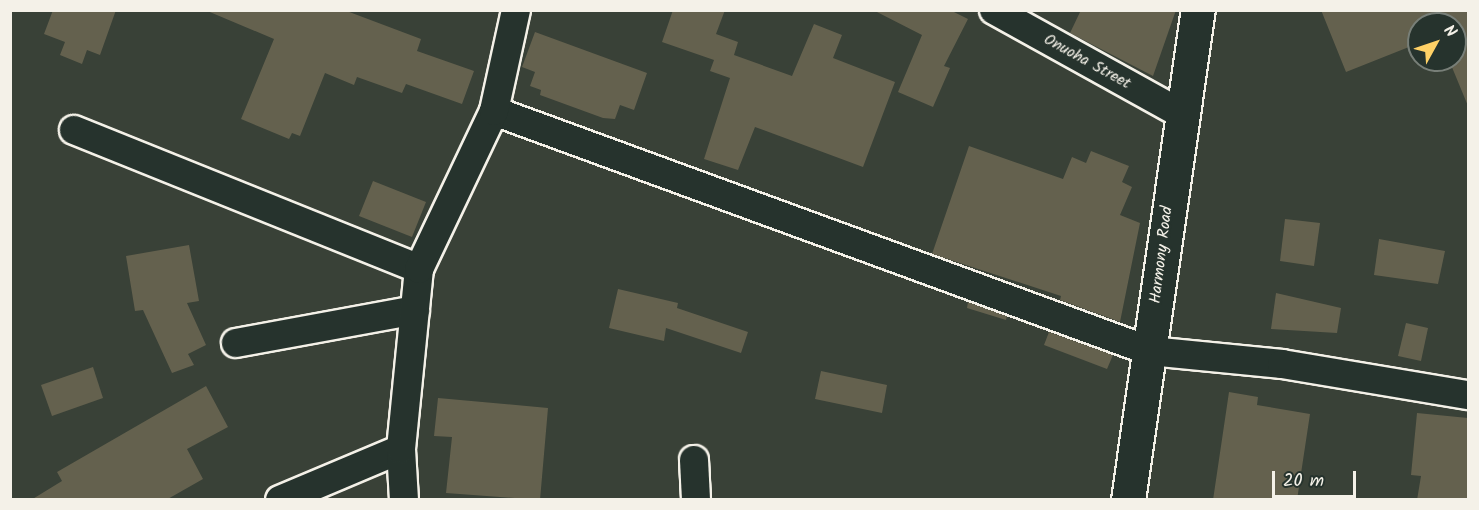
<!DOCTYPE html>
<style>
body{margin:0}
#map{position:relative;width:1479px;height:510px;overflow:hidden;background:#394137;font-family:Kalam,sans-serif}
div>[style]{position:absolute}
.building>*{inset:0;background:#64614e}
.roads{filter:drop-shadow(2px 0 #f4f1e8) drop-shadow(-2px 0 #f4f1e8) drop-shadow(0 2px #f4f1e8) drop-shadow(0 -2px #f4f1e8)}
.minor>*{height:28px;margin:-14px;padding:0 14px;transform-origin:14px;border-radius:14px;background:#26332d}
.secondary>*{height:33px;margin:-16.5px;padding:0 16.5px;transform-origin:16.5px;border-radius:16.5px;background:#26332d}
span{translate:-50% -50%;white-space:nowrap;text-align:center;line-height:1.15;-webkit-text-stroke:5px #26332d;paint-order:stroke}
.street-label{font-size:16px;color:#f4f1e8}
.frame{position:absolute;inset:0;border:12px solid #f4f1e8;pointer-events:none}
.north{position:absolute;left:1407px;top:12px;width:60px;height:60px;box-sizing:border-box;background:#26332d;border:2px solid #787f78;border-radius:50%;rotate:50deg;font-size:16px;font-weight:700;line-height:24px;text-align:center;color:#f4f1e8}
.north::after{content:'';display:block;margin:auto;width:21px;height:27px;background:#ffd166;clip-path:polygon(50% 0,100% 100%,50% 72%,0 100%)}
.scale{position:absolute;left:1272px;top:471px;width:84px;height:27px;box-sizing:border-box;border:3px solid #f4f1e8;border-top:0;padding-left:8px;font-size:18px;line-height:21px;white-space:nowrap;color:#f4f1e8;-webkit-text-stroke:4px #26332d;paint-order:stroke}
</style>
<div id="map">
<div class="building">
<div style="clip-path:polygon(53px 10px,116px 10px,100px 55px,87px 50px,82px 64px,60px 55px,65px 42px,44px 34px)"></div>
<div style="clip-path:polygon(205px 10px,344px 10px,421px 39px,417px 51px,474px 71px,462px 104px,406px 84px,402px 93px,357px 77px,354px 85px,325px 73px,300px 136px,292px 133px,289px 139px,241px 119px,274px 39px)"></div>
<div style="clip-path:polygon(673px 10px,725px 10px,716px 34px,738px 42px,734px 55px,792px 76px,814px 24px,842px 35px,833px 58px,895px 82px,863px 167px,755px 127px,738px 170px,704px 159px,730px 78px,710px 71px,714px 60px,662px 42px)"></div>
<div style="clip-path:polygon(873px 10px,950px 10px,968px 19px,944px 66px,950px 68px,933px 107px,898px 92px,922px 35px)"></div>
<div style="clip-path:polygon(1081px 10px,1176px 10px,1153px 76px,1070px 33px)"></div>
<div style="clip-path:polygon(1321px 10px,1468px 10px,1468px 106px,1449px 60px,1455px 60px,1455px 24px,1419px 24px,1419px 43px,1346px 72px)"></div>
<div style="clip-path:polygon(535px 32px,647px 73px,634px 110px,620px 105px,615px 119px,603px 118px,540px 95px,541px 90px,530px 86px,535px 72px,522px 67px)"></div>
<div style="clip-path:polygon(969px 146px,1063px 179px,1072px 157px,1086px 163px,1091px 151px,1129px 166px,1122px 182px,1132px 187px,1120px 215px,1140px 223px,1120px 322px,1060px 300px,1061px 296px,932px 254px)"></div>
<div style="clip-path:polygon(373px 181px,426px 202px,412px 237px,359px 216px)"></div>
<div style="clip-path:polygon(1285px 219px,1320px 223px,1314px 266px,1280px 261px)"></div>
<div style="clip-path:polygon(1379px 239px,1445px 251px,1438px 284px,1374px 275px)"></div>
<div style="clip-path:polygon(189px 245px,199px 301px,187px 303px,206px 345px,188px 354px,194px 365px,172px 373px,143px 310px,135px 311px,126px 256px)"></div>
<div style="clip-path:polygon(618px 289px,678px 303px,677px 308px,748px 332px,741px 353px,666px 328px,664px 341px,609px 328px)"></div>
<div style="clip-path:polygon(1276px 293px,1341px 308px,1337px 333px,1271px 329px)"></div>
<div style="clip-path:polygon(968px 302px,1007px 316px,1006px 320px,967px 308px)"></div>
<div style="clip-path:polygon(1406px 323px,1428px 328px,1421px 361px,1398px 356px)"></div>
<div style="clip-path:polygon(1049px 332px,1113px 355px,1107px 369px,1044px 345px)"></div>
<div style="clip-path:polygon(93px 367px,103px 398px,52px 416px,41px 385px)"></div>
<div style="clip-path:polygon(821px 371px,887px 385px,882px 413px,815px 399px)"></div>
<div style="clip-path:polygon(206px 386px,228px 427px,187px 449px,203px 479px,166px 500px,31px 500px,62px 481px,57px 472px)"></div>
<div style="clip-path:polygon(1229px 392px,1258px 397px,1257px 405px,1310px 414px,1297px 500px,1213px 500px)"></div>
<div style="clip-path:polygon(438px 398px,548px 408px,540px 500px,446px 493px,452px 437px,434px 436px)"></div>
<div style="clip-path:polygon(1417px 413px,1468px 418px,1468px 500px,1417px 500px,1421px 476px,1411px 475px)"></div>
</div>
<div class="roads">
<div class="minor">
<div style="left:994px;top:10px;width:213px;rotate:29deg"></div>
<div style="left:494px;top:111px;width:699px;rotate:20.1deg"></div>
<div style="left:1150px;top:351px;width:133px;rotate:5.6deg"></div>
<div style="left:1282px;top:364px;width:189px;rotate:9.5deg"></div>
<div style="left:74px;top:130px;width:372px;rotate:21.9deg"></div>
<div style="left:236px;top:343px;width:182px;rotate:-10.4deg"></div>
<div style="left:694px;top:460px;width:40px;rotate:87.1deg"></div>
<div style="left:280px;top:500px;width:131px;rotate:-22.9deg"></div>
<div style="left:404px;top:500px;width:51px;rotate:-93.4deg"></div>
<div style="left:401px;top:449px;width:181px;rotate:-84.3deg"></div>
<div style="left:419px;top:269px;width:175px;rotate:-64.6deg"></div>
<div style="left:494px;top:111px;width:103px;rotate:-77.7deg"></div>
</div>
<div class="secondary">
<div style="left:1128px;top:500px;width:495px;rotate:-81.9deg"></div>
</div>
</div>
<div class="street-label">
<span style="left:1087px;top:62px;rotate:29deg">Onuoha Street</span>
<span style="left:1162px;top:255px;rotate:-83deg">Harmony Road</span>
</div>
<div class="frame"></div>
<div class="north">N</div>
<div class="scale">20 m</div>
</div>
